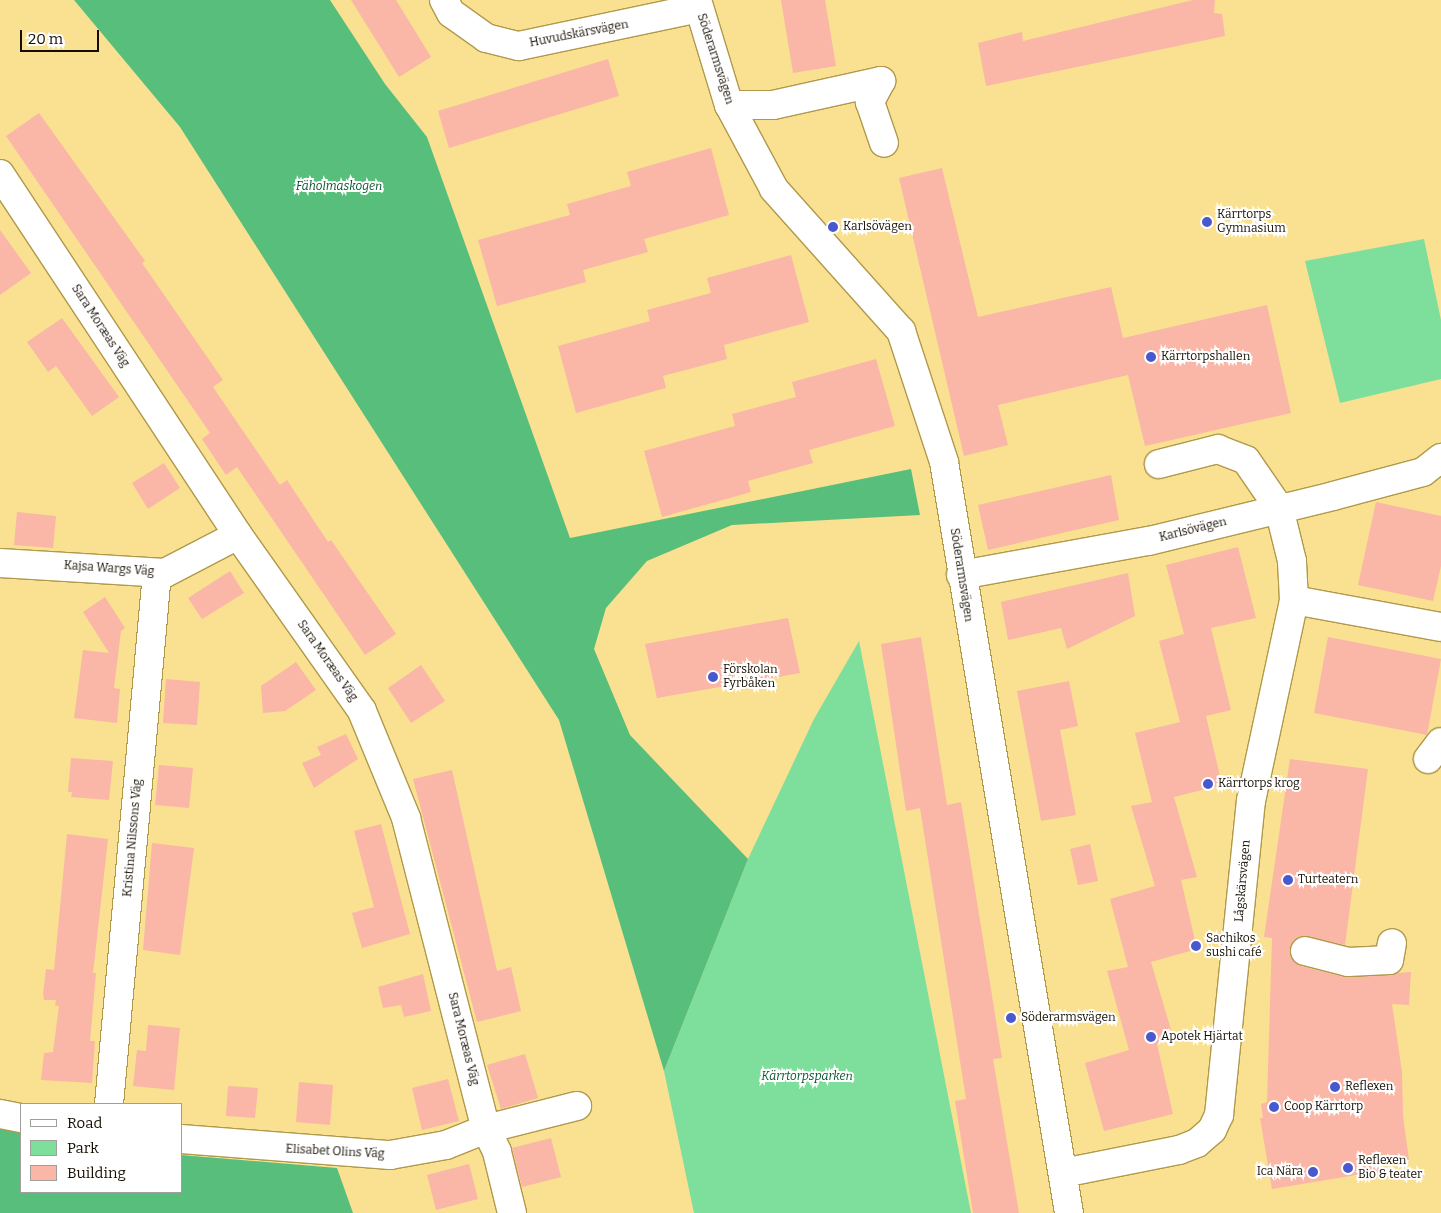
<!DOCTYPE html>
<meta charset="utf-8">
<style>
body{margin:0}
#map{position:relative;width:1441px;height:1213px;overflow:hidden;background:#f9e191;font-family:Bitter,serif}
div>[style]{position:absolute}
.green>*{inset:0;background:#7ede9c}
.forest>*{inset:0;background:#58be7b}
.building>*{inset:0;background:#fab6a7}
.roads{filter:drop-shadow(1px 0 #b0994a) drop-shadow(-1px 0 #b0994a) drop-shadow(0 1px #b0994a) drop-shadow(0 -1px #b0994a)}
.minor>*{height:28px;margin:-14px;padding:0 14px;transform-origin:14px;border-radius:14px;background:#fff}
.dots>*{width:14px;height:14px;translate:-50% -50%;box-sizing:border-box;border:2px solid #fff;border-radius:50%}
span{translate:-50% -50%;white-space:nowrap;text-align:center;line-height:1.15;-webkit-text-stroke:4px #fff;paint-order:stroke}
.street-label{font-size:12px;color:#150e00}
.park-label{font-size:12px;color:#03542a;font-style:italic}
.poi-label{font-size:12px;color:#150e00}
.left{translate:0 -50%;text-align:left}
.right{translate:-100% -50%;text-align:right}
.legend{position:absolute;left:20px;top:1103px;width:162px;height:90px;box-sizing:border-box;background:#fff;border:1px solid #a19f99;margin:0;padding:6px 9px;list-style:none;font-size:15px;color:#150e00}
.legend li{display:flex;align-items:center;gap:10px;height:25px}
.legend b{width:25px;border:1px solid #a19f99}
.scale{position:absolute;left:20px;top:30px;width:79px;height:22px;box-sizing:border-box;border:2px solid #150e00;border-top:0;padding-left:6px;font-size:15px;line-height:18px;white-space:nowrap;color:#150e00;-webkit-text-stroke:4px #fff;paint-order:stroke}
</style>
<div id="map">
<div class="green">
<div style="clip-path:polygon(1424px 239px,1441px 320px,1441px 379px,1340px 403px,1305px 261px)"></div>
<div style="clip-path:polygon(859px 641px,971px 1213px,694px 1213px,664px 1071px,748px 859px,814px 719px)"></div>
</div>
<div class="forest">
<div style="clip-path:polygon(74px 0,330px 0,385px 84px,427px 137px,570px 538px,911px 469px,920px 515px,732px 525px,647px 561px,606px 608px,594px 649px,630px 735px,748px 859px,664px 1071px,559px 720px,180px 127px)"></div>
<div style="clip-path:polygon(0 1126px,21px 1131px,21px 1192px,181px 1192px,181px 1155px,337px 1168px,353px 1213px,0 1213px)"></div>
</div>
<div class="building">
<div style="clip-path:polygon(351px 0,396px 0,431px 57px,399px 77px)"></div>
<div style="clip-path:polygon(781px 0,825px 0,836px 66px,793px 73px)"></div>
<div style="clip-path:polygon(1193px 0,1215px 0,1214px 13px,1222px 14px,1225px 36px,986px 86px,978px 43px,1022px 32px,1023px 41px)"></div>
<div style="clip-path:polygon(608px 59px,619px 96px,449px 148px,438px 111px)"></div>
<div style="clip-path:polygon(39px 113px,145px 261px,142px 263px,223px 380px,213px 387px,280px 485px,287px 480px,328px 542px,331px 540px,396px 634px,365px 655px,237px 467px,226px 475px,202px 439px,210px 433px,6px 136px)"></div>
<div style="clip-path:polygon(711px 148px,729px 215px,644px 239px,648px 252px,583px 270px,586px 282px,497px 306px,478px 240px,570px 215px,567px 204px,631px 186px,627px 172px)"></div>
<div style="clip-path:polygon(942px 168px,978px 317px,1111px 287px,1123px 338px,1267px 305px,1291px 413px,1145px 446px,1128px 375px,998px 405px,1008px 445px,964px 456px,899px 178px)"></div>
<div style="clip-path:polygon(0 230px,31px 273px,0 295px)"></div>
<div style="clip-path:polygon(791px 255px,809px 322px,724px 345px,727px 359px,663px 376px,666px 388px,576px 413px,558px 346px,650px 321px,647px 310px,711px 293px,707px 278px)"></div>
<div style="clip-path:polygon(62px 318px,119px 397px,92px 416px,56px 366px,48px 372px,27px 342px)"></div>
<div style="clip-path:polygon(876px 359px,895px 426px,809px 450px,813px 463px,748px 481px,751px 492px,662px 517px,644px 451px,735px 426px,732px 414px,796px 397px,792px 382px)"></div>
<div style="clip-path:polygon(164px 463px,180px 488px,148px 509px,132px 483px)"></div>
<div style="clip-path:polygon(1111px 475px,1119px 520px,988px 550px,978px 505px)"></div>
<div style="clip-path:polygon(1376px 502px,1441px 516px,1441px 566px,1433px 601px,1358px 585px)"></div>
<div style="clip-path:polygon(17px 512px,56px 516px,53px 548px,14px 545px)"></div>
<div style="clip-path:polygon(1238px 547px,1256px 618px,1211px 628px,1231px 710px,1206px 716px,1222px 785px,1174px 797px,1197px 877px,1181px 880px,1197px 949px,1151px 962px,1174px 1040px,1157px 1044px,1173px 1114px,1104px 1131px,1085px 1063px,1129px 1050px,1107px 971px,1128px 967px,1110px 899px,1155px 886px,1131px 806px,1152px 802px,1135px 733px,1180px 722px,1159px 641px,1184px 634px,1166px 565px)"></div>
<div style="clip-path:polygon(230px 571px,244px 593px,202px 619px,188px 598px)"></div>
<div style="clip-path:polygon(1128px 573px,1135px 616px,1067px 649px,1061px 628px,1008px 640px,1001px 602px)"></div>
<div style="clip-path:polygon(105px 597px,125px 628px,121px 631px,114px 688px,120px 689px,117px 723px,74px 718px,83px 650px,109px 653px,83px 612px)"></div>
<div style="clip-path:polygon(788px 618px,800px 673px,657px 698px,645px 644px)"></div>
<div style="clip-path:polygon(921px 637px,947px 805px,961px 802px,1002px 1058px,993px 1059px,1019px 1213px,973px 1213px,955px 1101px,966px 1099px,920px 808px,906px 811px,881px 644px)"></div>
<div style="clip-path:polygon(1328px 637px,1441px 659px,1427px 735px,1314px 713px)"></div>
<div style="clip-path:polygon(296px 662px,316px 690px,285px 711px,263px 713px,261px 686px)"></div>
<div style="clip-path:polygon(421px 665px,445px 701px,411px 723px,388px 688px)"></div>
<div style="clip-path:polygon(166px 679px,200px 682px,197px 725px,163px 723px)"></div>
<div style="clip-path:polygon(1069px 681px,1078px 726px,1060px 730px,1076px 815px,1041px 821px,1017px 691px)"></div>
<div style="clip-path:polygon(346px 734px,358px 759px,314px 788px,302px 763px,321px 755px,317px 747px)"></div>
<div style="clip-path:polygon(71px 758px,113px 761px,109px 800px,71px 797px,72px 792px,68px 792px)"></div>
<div style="clip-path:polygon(1290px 759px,1368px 769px,1345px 945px,1301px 936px,1294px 940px,1290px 955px,1301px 966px,1344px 977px,1411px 972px,1409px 1005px,1392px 1004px,1402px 1072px,1403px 1116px,1409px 1160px,1379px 1164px,1380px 1171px,1272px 1189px,1260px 1118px,1263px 1118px,1261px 1104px,1267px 1102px,1272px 938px,1264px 937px)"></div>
<div style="clip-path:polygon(159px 765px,193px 768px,189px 808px,155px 805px)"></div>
<div style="clip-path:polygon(452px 770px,497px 971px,511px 967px,521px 1011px,477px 1022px,413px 779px)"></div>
<div style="clip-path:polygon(381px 824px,410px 934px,362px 948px,352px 913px,374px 907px,354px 831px)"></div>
<div style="clip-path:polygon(67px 834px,108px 839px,93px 973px,96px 973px,90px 1041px,95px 1041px,92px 1083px,41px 1080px,44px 1053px,53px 1052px,59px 1006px,55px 1006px,56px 1000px,44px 1000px,43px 994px,46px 969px,54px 970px)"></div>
<div style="clip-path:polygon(152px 843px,194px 848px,180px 955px,143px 950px)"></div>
<div style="clip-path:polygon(1090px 844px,1098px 881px,1078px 885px,1070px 849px)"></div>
<div style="clip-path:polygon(423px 974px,431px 1011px,404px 1017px,401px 1005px,383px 1008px,378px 987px)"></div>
<div style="clip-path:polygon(148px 1025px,180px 1028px,174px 1090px,133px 1086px,137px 1050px,146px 1051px)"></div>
<div style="clip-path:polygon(525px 1054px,538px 1098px,501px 1109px,487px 1065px)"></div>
<div style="clip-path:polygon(448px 1079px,459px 1121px,422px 1130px,412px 1088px)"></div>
<div style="clip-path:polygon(299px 1082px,333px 1085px,330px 1125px,296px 1122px)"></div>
<div style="clip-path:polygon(228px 1086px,258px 1088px,255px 1118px,226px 1116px)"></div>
<div style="clip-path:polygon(551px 1138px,561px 1177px,522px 1187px,512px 1148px)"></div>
<div style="clip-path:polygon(469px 1164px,478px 1199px,436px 1210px,427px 1175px)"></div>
</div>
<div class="roads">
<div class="minor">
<div style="left:444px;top:0;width:15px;rotate:62deg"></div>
<div style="left:451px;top:13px;width:43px;rotate:35.5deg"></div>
<div style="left:486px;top:38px;width:34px;rotate:14deg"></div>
<div style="left:519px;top:46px;width:184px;rotate:-11.9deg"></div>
<div style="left:697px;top:0;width:110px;rotate:73.1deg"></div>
<div style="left:729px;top:105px;width:95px;rotate:61.8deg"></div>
<div style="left:774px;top:189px;width:191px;rotate:48.2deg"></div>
<div style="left:901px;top:331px;width:138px;rotate:71.8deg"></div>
<div style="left:944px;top:462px;width:761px;rotate:80.55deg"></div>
<div style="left:881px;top:81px;width:24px;rotate:118deg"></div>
<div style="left:870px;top:102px;width:43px;rotate:71.1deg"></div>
<div style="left:729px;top:105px;width:44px"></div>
<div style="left:773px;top:105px;width:111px;rotate:-12.5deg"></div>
<div style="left:0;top:174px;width:432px;rotate:56.6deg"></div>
<div style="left:238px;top:535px;width:215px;rotate:54.8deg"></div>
<div style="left:362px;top:711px;width:116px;rotate:67.6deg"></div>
<div style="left:406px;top:818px;width:321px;rotate:75.6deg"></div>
<div style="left:486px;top:1129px;width:25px;rotate:64deg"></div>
<div style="left:497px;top:1152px;width:63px;rotate:76.2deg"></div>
<div style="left:0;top:563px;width:165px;rotate:3.5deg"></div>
<div style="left:165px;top:573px;width:82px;rotate:-27.5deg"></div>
<div style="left:961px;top:575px;width:191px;rotate:-10.3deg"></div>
<div style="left:1149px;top:541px;width:189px;rotate:-13.7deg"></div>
<div style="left:1333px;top:496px;width:93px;rotate:-14.9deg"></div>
<div style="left:1423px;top:472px;width:23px;rotate:-38deg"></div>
<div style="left:1294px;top:600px;width:149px;rotate:10.4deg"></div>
<div style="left:1428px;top:759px;width:21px;rotate:-53deg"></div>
<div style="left:1305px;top:951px;width:44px;rotate:14.3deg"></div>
<div style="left:1348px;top:962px;width:41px;rotate:-2.8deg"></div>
<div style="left:1389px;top:960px;width:17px;rotate:-80deg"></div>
<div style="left:109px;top:1104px;width:533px;rotate:-84.83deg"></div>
<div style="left:0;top:1114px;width:21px;rotate:11deg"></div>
<div style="left:181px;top:1139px;width:210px;rotate:4.4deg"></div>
<div style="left:390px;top:1155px;width:57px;rotate:-10.1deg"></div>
<div style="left:446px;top:1145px;width:43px;rotate:-21.8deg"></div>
<div style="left:486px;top:1129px;width:94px;rotate:-14.2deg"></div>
<div style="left:1063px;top:1173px;width:118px;rotate:-11.2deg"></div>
<div style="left:1179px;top:1150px;width:19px;rotate:-21deg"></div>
<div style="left:1197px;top:1143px;width:20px;rotate:-41deg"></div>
<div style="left:1212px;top:1130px;width:17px;rotate:-65deg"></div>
<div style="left:1219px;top:1115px;width:316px;rotate:-84.2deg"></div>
<div style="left:1251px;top:801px;width:206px;rotate:-77.9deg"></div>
<div style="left:1294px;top:600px;width:39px;rotate:-93deg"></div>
<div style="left:1292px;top:561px;width:55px;rotate:-103.8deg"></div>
<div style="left:1279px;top:508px;width:58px;rotate:-124.5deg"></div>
<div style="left:1246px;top:460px;width:30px;rotate:-159deg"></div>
<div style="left:1218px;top:449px;width:61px;rotate:165.7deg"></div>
</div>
</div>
<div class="dots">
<div style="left:1207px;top:222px;background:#4959cd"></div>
<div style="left:833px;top:227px;background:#4959cd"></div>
<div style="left:1151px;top:357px;background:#4959cd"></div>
<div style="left:713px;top:677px;background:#4959cd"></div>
<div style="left:1208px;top:784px;background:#4959cd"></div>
<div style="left:1288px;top:880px;background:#4959cd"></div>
<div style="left:1196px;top:946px;background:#4959cd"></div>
<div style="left:1011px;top:1018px;background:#4959cd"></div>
<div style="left:1151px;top:1037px;background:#4959cd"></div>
<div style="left:1335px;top:1087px;background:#4959cd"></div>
<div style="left:1274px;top:1107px;background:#4959cd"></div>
<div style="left:1348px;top:1168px;background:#4959cd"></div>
<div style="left:1313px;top:1172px;background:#4959cd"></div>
</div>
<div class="street-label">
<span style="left:579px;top:34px;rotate:-11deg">Huvudskärsvägen</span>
<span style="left:715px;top:59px;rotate:72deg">Söderarmsvägen</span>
<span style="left:100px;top:326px;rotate:57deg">Sara Moræas Väg</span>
<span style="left:1193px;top:530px;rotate:-14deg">Karlsövägen</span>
<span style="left:109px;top:569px;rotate:4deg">Kajsa Wargs Väg</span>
<span style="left:961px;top:575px;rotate:81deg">Söderarmsvägen</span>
<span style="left:327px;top:661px;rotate:55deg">Sara Moræas Väg</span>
<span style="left:133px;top:838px;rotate:-85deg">Kristina Nilssons Väg</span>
<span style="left:1243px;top:881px;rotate:-85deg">Lågskärsvägen</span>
<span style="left:463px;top:1039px;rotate:76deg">Sara Moræas Väg</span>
<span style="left:335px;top:1152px;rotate:3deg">Elisabet Olins Väg</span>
</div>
<div class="park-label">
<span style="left:339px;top:187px">Fäholmaskogen</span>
<span style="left:807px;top:1077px">Kärrtorpsparken</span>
</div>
<div class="poi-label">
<span class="left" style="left:1217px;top:222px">Kärrtorps<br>Gymnasium</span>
<span class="left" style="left:843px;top:227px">Karlsövägen</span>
<span class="left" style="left:1161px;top:357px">Kärrtorpshallen</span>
<span class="left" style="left:723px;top:677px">Förskolan<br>Fyrbåken</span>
<span class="left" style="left:1218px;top:784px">Kärrtorps krog</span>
<span class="left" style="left:1298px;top:880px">Turteatern</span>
<span class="left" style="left:1206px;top:946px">Sachikos<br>sushi café</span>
<span class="left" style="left:1021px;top:1018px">Söderarmsvägen</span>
<span class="left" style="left:1161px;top:1037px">Apotek Hjärtat</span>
<span class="left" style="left:1345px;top:1087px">Reflexen</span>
<span class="left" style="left:1284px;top:1107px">Coop Kärrtorp</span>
<span class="left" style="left:1358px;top:1168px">Reflexen<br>Bio &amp; teater</span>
<span class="right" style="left:1303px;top:1172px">Ica Nära</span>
</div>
<ul class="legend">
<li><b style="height:6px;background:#fff"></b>Road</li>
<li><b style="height:14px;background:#7ede9c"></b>Park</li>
<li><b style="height:14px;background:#fab6a7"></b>Building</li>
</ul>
<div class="scale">20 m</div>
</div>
